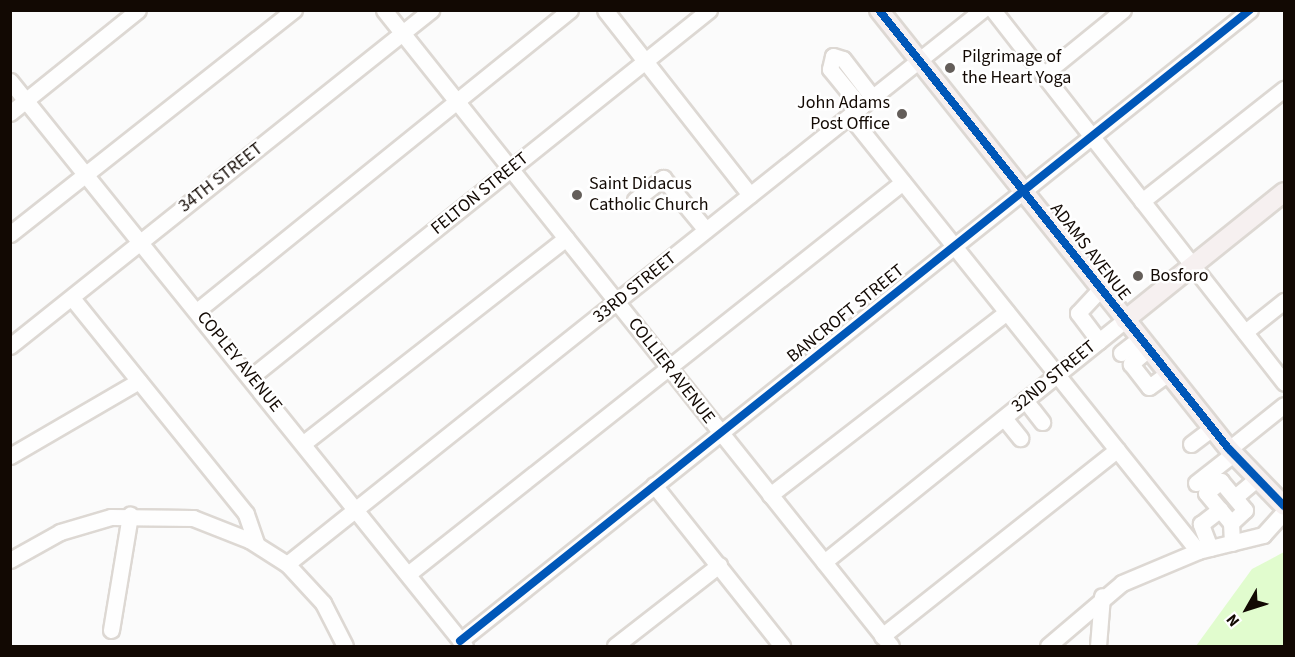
<!DOCTYPE html>
<style>
body{margin:0}
#map{position:relative;width:1295px;height:657px;overflow:hidden;background:#fbfbfb;font-family:"Source Sans 3",sans-serif}
div>[style]{position:absolute}
.green>*{inset:0;background:#e1fcce}
.roads{filter:drop-shadow(2px 0 #ddd8d3) drop-shadow(-2px 0 #ddd8d3) drop-shadow(0 2px #ddd8d3) drop-shadow(0 -2px #ddd8d3)}
.minor>*{height:15px;margin:-7.5px;padding:0 7.5px;transform-origin:7.5px;border-radius:7.5px;background:#fefefe}
.major>*{height:18px;margin:-9px;padding:0 9px;transform-origin:9px;border-radius:9px;background:#f6f0f0}
.cycleway>*{height:8px;margin:-4px;padding:0 4px;transform-origin:4px;border-radius:4px;background:#0057b8}
.dots>*{width:16px;height:16px;translate:-50% -50%;box-sizing:border-box;border:3px solid #fff;border-radius:50%}
span{translate:-50% -50%;white-space:nowrap;text-align:center;line-height:1.15;-webkit-text-stroke:5px #fff;paint-order:stroke}
.poi-label{font-size:18px;color:#120903}
.left{translate:0 -50%;text-align:left}
.right{translate:-100% -50%;text-align:right}
.street-label{font-size:18px;color:#120903}
.frame{position:absolute;inset:0;border:12px solid #120903;pointer-events:none}
.north{position:absolute;left:1217px;top:579px;width:60px;height:60px;-webkit-text-stroke:4px #fff;paint-order:stroke;rotate:231deg;font-size:16px;font-weight:700;line-height:24px;text-align:center;color:#120903}
.north::after{content:'';display:block;margin:auto;width:21px;height:27px;background:#120903;clip-path:polygon(50% 0,100% 100%,50% 72%,0 100%)}
</style>
<div id="map">
<div class="green">
<div style="clip-path:polygon(1284px 552px,1284px 646px,1196px 646px,1252px 569px)"></div>
</div>
<div class="roads">
<div class="minor">
<div style="left:384px;top:10px;width:813px;rotate:51.44deg"></div>
<div style="left:605px;top:10px;width:235px;rotate:51.9deg"></div>
<div style="left:993px;top:10px;width:473px;rotate:52deg"></div>
<div style="left:1043px;top:75px;width:103px;rotate:-39.1deg"></div>
<div style="left:10px;top:81px;width:725px;rotate:51.16deg"></div>
<div style="left:861px;top:107px;width:49px;rotate:-129.2deg"></div>
<div style="left:830px;top:69px;width:13px;rotate:-77deg"></div>
<div style="left:833px;top:56px;width:10px;rotate:17deg"></div>
<div style="left:843px;top:59px;width:49px;rotate:52.4deg"></div>
<div style="left:10px;top:113px;width:164px;rotate:-38.8deg"></div>
<div style="left:850px;top:116px;width:557px;rotate:51.34deg"></div>
<div style="left:635px;top:200px;width:36px;rotate:-38deg"></div>
<div style="left:663px;top:178px;width:67px;rotate:50.4deg"></div>
<div style="left:1142px;top:201px;width:181px;rotate:-38.3deg"></div>
<div style="left:10px;top:234px;width:362px;rotate:-38.3deg"></div>
<div style="left:72px;top:298px;width:277px;rotate:51.1deg"></div>
<div style="left:246px;top:514px;width:31px;rotate:71deg"></div>
<div style="left:198px;top:310px;width:478px;rotate:-38.9deg"></div>
<div style="left:1245px;top:332px;width:50px;rotate:-38.5deg"></div>
<div style="left:1099px;top:341px;width:35px;rotate:-127deg"></div>
<div style="left:1078px;top:313px;width:33px;rotate:-47deg"></div>
<div style="left:10px;top:346px;width:539px;rotate:-38.59deg"></div>
<div style="left:1148px;top:349px;width:23px;rotate:139deg"></div>
<div style="left:1131px;top:364px;width:29px;rotate:52deg"></div>
<div style="left:1149px;top:387px;width:24px;rotate:-36deg"></div>
<div style="left:1121px;top:353px;width:24px;rotate:-38deg"></div>
<div style="left:251px;top:377px;width:587px;rotate:-38.71deg"></div>
<div style="left:1025px;top:400px;width:28px;rotate:52deg"></div>
<div style="left:1004px;top:418px;width:26px;rotate:51deg"></div>
<div style="left:305px;top:442px;width:331px;rotate:-38deg"></div>
<div style="left:1191px;top:444px;width:26px;rotate:-37deg"></div>
<div style="left:1229px;top:449px;width:70px;rotate:-38.7deg"></div>
<div style="left:10px;top:456px;width:149px;rotate:-30.2deg"></div>
<div style="left:1196px;top:483px;width:47px;rotate:-38.1deg"></div>
<div style="left:654px;top:485px;width:206px;rotate:51.5deg"></div>
<div style="left:770px;top:495px;width:299px;rotate:-37.7deg"></div>
<div style="left:1235px;top:497px;width:26px;rotate:-40deg"></div>
<div style="left:1231px;top:523px;width:19px;rotate:-43deg"></div>
<div style="left:1245px;top:510px;width:38px;rotate:-130deg"></div>
<div style="left:1221px;top:481px;width:19px;rotate:141deg"></div>
<div style="left:1206px;top:493px;width:39px;rotate:50deg"></div>
<div style="left:1231px;top:523px;width:20px;rotate:87deg"></div>
<div style="left:1210px;top:548px;width:26px;rotate:-111deg"></div>
<div style="left:1201px;top:524px;width:24px;rotate:-38deg"></div>
<div style="left:10px;top:560px;width:57px;rotate:-29.2deg"></div>
<div style="left:60px;top:532px;width:53px;rotate:-16.4deg"></div>
<div style="left:111px;top:517px;width:82px;rotate:0.7deg"></div>
<div style="left:193px;top:518px;width:60px;rotate:21.4deg"></div>
<div style="left:249px;top:540px;width:45px;rotate:32.3deg"></div>
<div style="left:287px;top:564px;width:53px;rotate:47.3deg"></div>
<div style="left:323px;top:603px;width:48px;rotate:62.9deg"></div>
<div style="left:824px;top:562px;width:386px;rotate:-38.8deg"></div>
<div style="left:287px;top:564px;width:889px;rotate:-38.56deg"></div>
<div style="left:408px;top:574px;width:631px;rotate:-38.38deg"></div>
<div style="left:111px;top:630px;width:117px;rotate:-80.6deg"></div>
<div style="left:882px;top:636px;width:300px;rotate:-38.4deg"></div>
<div style="left:460px;top:641px;width:1011px;rotate:-38.62deg"></div>
<div style="left:615px;top:646px;width:132px;rotate:-37.9deg"></div>
<div style="left:1048px;top:646px;width:97px;rotate:-40.4deg"></div>
<div style="left:1122px;top:583px;width:82px;rotate:-22.8deg"></div>
<div style="left:1198px;top:551px;width:67px;rotate:-13.8deg"></div>
<div style="left:1263px;top:535px;width:31px;rotate:-48deg"></div>
<div style="left:1098px;top:646px;width:50px;rotate:-85.4deg"></div>
</div>
<div class="major">
<div style="left:879px;top:10px;width:561px;rotate:51.44deg"></div>
<div style="left:1229px;top:449px;width:79px;rotate:46deg"></div>
<div style="left:1125px;top:320px;width:204px;rotate:-38.8deg"></div>
</div>
</div>
<div class="cycleway">
<div style="left:879px;top:10px;width:561px;rotate:51.44deg"></div>
<div style="left:1229px;top:449px;width:79px;rotate:46deg"></div>
<div style="left:460px;top:641px;width:1011px;rotate:-38.62deg"></div>
</div>
<div class="dots">
<div style="left:950px;top:68px;background:#645e5a"></div>
<div style="left:902px;top:114px;background:#645e5a"></div>
<div style="left:577px;top:195px;background:#645e5a"></div>
<div style="left:1138px;top:276px;background:#645e5a"></div>
</div>
<div class="poi-label">
<span class="left" style="left:962px;top:68px">Pilgrimage of<br>the Heart Yoga</span>
<span class="right" style="left:890px;top:114px">John Adams<br>Post Office</span>
<span class="left" style="left:589px;top:195px">Saint Didacus<br>Catholic Church</span>
<span class="left" style="left:1150px;top:276px">Bosforo</span>
</div>
<div class="street-label">
<span style="left:221px;top:178px;rotate:-38deg">34TH STREET</span>
<span style="left:480px;top:194px;rotate:-39deg">FELTON STREET</span>
<span style="left:1090px;top:252px;rotate:52deg">ADAMS AVENUE</span>
<span style="left:635px;top:288px;rotate:-39deg">33RD STREET</span>
<span style="left:846px;top:314px;rotate:-39deg">BANCROFT STREET</span>
<span style="left:239px;top:362px;rotate:51deg">COPLEY AVENUE</span>
<span style="left:671px;top:371px;rotate:52deg">COLLIER AVENUE</span>
<span style="left:1054px;top:377px;rotate:-39deg">32ND STREET</span>
</div>
<div class="frame"></div>
<div class="north">N</div>
</div>
